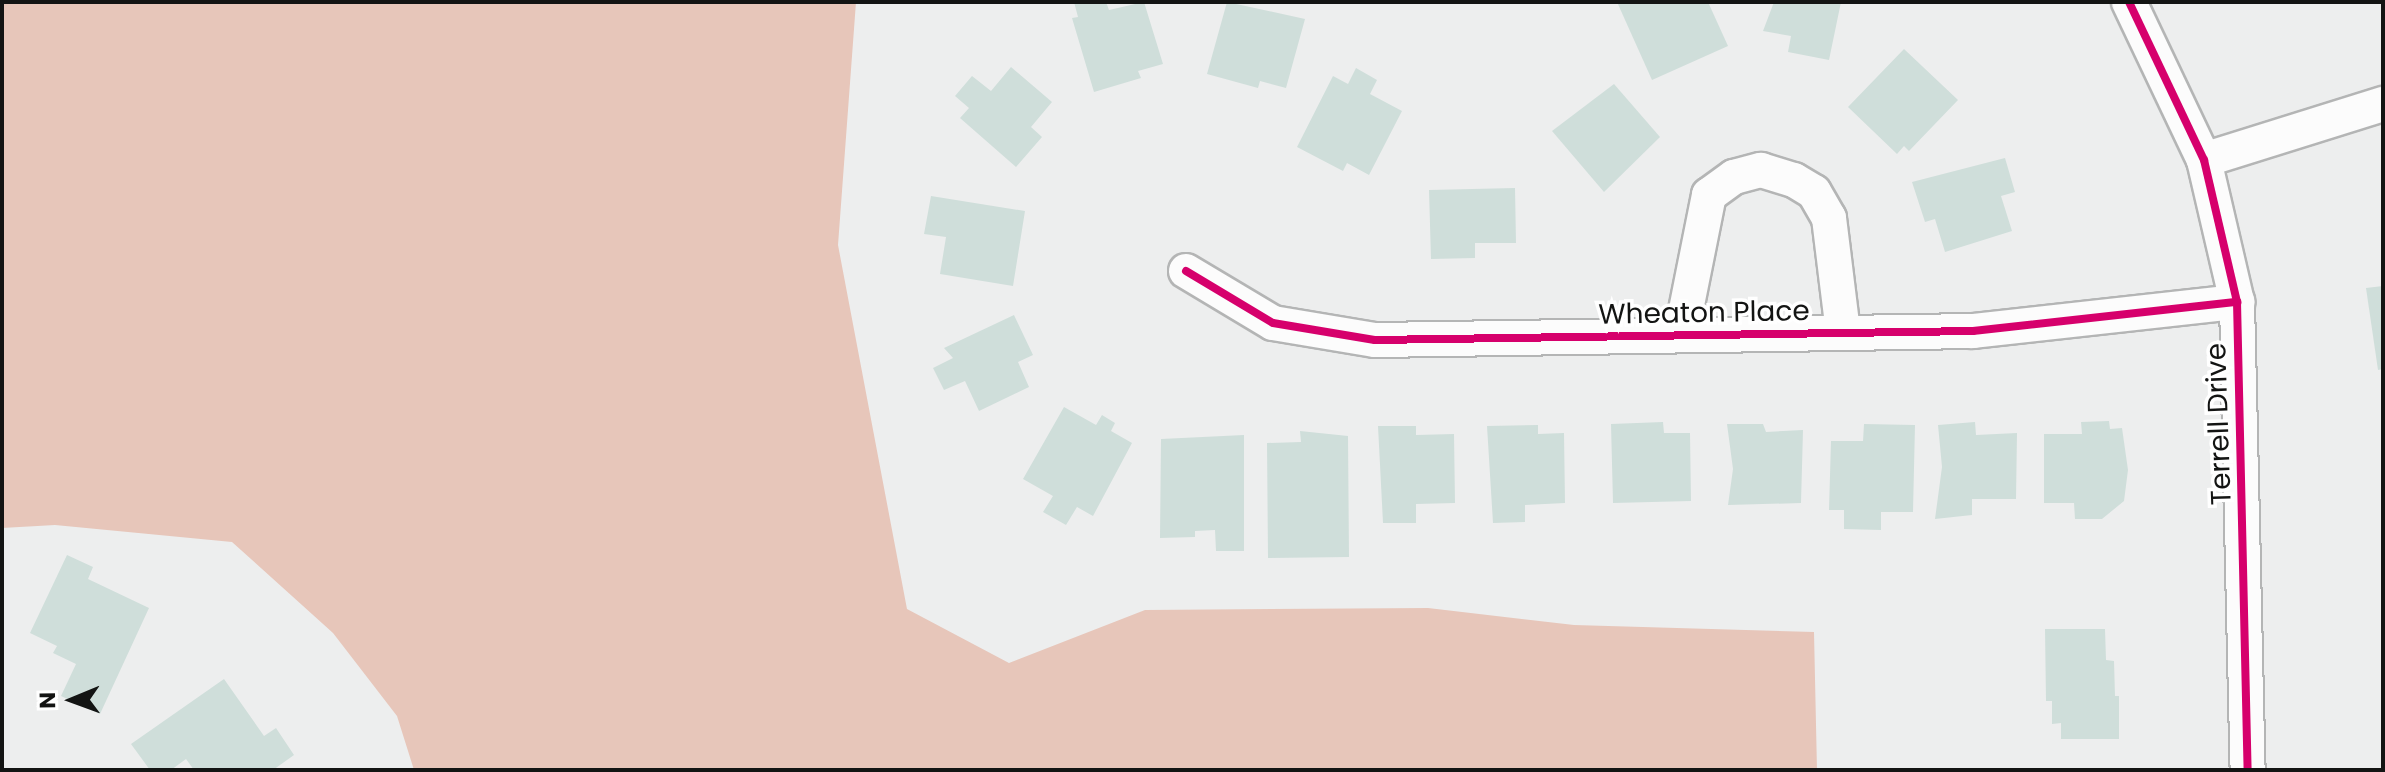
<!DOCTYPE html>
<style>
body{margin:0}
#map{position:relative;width:2385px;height:772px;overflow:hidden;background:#edeeee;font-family:Poppins,sans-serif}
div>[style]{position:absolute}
.forest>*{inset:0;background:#e7c6ba}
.building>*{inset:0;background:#cfdeda}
.roads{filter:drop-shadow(2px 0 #b4b5b5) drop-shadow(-2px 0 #b4b5b5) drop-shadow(0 2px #b4b5b5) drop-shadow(0 -2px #b4b5b5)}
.minor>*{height:34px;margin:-17px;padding:0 17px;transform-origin:17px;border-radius:17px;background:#fcfcfc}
.cycleway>*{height:8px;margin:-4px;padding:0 4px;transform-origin:4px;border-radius:4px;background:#d6006c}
span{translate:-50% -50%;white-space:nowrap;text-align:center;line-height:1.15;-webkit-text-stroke:7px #fff;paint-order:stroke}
.street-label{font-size:28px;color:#131413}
.frame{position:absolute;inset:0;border:4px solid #131413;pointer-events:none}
.north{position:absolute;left:32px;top:660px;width:80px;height:80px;-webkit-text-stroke:6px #fff;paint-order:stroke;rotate:269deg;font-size:22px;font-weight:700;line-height:32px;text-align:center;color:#131413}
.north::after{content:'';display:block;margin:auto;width:28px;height:36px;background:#131413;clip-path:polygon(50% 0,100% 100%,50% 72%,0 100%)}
</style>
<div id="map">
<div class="forest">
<div style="clip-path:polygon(2px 2px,856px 2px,838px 245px,907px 609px,1009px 663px,1145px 610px,1428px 608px,1574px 625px,1814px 632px,1817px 770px,414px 770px,397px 716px,333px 633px,232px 542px,55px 525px,2px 528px)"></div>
</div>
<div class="building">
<div style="clip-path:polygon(1074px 2px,1106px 2px,1109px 10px,1144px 2px,1163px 64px,1138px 71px,1141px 78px,1094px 92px,1072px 18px,1078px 17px)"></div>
<div style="clip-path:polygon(1227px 2px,1305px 19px,1286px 88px,1260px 81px,1258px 88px,1207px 74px)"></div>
<div style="clip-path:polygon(1617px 2px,1708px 2px,1728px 46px,1652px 80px)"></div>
<div style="clip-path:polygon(1774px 2px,1841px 2px,1829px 60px,1788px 52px,1791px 36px,1763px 31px)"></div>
<div style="clip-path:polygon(1904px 49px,1958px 100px,1909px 151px,1904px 146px,1897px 154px,1848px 107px)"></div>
<div style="clip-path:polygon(1011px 67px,1052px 102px,1031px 127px,1042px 137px,1016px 167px,960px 118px,969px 108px,955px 96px,972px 76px,991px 91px)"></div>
<div style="clip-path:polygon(1356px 68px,1377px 80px,1370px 94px,1402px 111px,1369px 175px,1347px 163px,1343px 171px,1297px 147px,1333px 76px,1348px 84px)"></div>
<div style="clip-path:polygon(1614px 84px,1660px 137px,1604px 192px,1552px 131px)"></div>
<div style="clip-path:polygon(2005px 158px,2015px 192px,2001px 196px,2012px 231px,1945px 252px,1935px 219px,1925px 222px,1912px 182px)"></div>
<div style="clip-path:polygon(1515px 188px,1516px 243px,1475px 243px,1475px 258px,1431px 259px,1429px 190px)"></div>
<div style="clip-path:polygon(931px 196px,1025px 211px,1013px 286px,940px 274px,946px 237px,924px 234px)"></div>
<div style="clip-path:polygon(2383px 286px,2383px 369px,2378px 370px,2366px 288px)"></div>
<div style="clip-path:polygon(1014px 315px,1033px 355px,1018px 362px,1029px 387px,979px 411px,965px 381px,944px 390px,933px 368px,953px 358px,944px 348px)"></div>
<div style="clip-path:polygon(1064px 407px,1096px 425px,1102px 415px,1115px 423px,1111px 431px,1132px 443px,1093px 516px,1077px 507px,1066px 525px,1043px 512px,1053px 496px,1023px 479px)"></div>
<div style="clip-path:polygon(2109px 421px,2110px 429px,2122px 428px,2128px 470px,2124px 501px,2102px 519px,2075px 519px,2074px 503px,2044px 503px,2044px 434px,2082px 434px,2081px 422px)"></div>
<div style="clip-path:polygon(1663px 422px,1664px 433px,1690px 433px,1691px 501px,1613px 503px,1611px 424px)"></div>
<div style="clip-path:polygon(1975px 422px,1976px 435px,2017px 433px,2016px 499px,1972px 499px,1972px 515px,1935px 519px,1942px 467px,1938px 425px)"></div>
<div style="clip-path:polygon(1727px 424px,1763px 424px,1766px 432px,1803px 430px,1801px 503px,1728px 505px,1733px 469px)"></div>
<div style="clip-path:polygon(1864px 424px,1915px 425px,1913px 512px,1881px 512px,1881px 530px,1844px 529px,1844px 510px,1829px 510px,1831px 441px,1863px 441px)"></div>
<div style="clip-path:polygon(1538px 425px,1538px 434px,1564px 433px,1565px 503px,1525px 505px,1525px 522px,1493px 523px,1487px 426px)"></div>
<div style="clip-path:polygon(1378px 426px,1416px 426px,1416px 435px,1454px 434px,1455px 503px,1416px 504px,1416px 523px,1383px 523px)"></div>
<div style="clip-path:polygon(1300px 431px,1348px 436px,1349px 557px,1268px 558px,1267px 443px,1301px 442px)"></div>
<div style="clip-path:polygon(1244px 435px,1244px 551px,1216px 551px,1215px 530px,1195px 531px,1195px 537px,1160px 538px,1161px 439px)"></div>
<div style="clip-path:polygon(67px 555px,93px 567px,88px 579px,149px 608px,100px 714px,61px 696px,76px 664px,53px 653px,57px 646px,30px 633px)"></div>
<div style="clip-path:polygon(2045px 629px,2105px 629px,2106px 660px,2114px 661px,2115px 696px,2119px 696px,2119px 739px,2061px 739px,2061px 723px,2052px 724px,2052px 701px,2046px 701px)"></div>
<div style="clip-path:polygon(224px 679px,264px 736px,276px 728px,294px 755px,273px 770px,194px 770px,186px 759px,171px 770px,150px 770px,131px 744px)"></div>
</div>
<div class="roads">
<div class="minor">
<div style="left:2129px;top:2px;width:175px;rotate:64.6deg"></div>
<div style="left:2204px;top:160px;width:146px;rotate:76.9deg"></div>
<div style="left:2237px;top:302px;width:468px;rotate:88.7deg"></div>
<div style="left:2204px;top:160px;width:188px;rotate:-17.4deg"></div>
<div style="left:1186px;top:271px;width:101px;rotate:30.9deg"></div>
<div style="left:1273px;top:323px;width:103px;rotate:9.5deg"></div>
<div style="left:1375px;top:340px;width:598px;rotate:-0.86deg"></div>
<div style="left:1973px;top:331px;width:266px;rotate:-6.3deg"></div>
<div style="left:1681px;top:335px;width:143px;rotate:-78.7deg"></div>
<div style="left:1709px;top:195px;width:31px;rotate:-36deg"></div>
<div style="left:1734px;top:177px;width:28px;rotate:-15deg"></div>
<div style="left:1761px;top:170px;width:34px;rotate:17deg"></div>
<div style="left:1794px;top:180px;width:23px;rotate:31deg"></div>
<div style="left:1814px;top:192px;width:30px;rotate:60deg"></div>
<div style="left:1829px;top:218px;width:115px;rotate:83deg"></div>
</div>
</div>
<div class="cycleway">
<div style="left:2129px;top:2px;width:175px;rotate:64.6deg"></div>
<div style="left:2204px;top:160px;width:146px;rotate:76.9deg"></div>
<div style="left:2237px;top:302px;width:468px;rotate:88.7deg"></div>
<div style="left:1186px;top:271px;width:101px;rotate:30.9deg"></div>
<div style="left:1273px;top:323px;width:103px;rotate:9.5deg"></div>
<div style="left:1375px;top:340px;width:598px;rotate:-0.86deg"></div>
<div style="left:1973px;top:331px;width:266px;rotate:-6.3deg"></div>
</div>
<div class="street-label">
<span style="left:1704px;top:313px;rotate:-1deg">Wheaton Place</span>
<span style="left:2219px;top:424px;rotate:-92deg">Terrell Drive</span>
</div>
<div class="frame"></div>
<div class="north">N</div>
</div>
